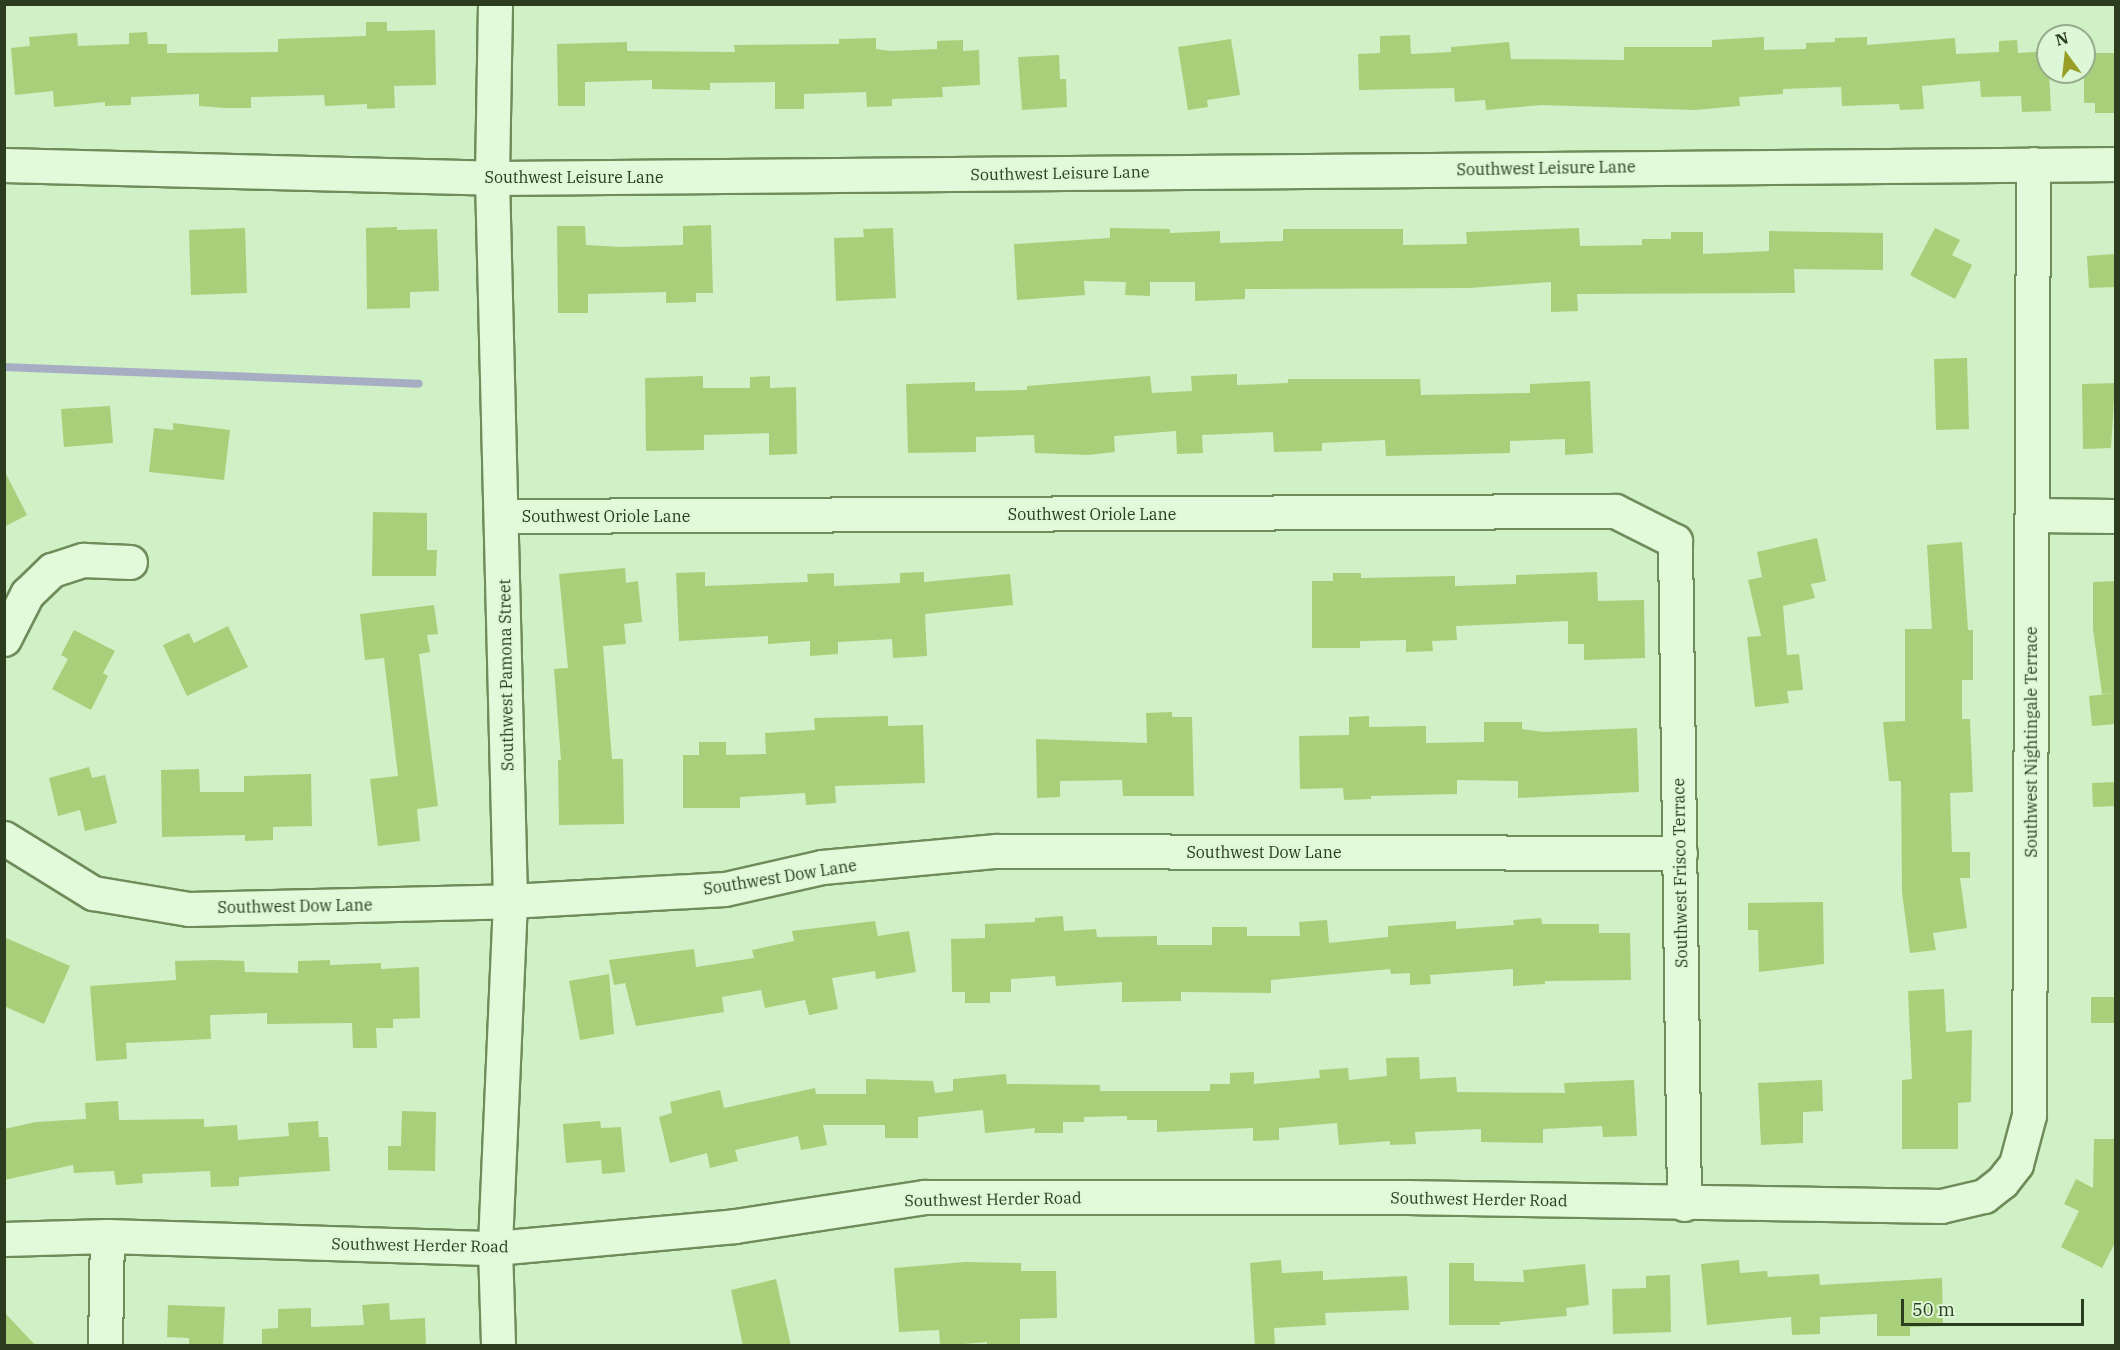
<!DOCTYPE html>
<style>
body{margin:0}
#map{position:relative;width:2120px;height:1350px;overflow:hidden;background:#d0f0c6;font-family:"IBM Plex Serif",serif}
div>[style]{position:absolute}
.stream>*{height:8px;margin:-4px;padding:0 4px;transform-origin:4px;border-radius:4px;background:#a7aec4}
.building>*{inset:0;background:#a8d07a}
.roads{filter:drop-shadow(2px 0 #6f8c5a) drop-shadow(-2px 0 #6f8c5a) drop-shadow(0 2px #6f8c5a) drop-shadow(0 -2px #6f8c5a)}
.minor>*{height:33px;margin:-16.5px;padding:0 16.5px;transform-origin:16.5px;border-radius:16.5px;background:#e2fad9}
span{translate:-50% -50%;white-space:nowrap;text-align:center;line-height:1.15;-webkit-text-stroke:4.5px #def7d6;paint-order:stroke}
.street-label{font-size:16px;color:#2c3c1f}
.frame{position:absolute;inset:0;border:6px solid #2c3c1f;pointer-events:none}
.north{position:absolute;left:2036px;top:24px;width:60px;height:60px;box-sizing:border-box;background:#def7d6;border:2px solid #97ac8d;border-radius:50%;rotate:345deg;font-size:16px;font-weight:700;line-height:24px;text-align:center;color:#2c3c1f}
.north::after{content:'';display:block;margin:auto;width:21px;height:27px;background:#999e28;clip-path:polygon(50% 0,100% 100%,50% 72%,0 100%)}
.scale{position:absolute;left:1901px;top:1299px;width:183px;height:27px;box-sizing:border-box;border:3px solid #2c3c1f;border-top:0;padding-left:8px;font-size:18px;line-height:21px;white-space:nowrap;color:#2c3c1f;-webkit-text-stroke:4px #def7d6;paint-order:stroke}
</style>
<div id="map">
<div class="stream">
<div style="left:4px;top:367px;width:415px;rotate:2.3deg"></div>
</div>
<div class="building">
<div style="clip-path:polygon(366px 22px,387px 22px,387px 31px,435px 30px,436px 85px,394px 86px,395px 108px,367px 109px,367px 104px,325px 106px,324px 95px,251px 97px,251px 108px,225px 108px,199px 106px,199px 94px,131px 97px,131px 105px,105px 106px,105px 102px,54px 107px,53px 91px,15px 95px,11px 48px,30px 46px,29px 37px,77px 33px,78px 46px,129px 44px,129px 33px,147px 32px,148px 44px,167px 44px,167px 53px,278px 52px,278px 39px,366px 36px)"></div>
<div style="clip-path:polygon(1410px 35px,1411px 54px,1451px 52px,1451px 47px,1509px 42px,1511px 59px,1624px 60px,1624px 47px,1712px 47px,1712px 40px,1764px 37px,1764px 50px,1806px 49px,1806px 43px,1835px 42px,1835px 38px,1867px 37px,1867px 45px,1955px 38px,1956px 54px,1999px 52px,1999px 41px,2017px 40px,2018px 53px,2048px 51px,2051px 111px,2022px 112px,2021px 96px,1981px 97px,1980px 81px,1922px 86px,1924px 109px,1900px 110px,1899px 104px,1842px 106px,1841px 87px,1783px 89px,1783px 94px,1739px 97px,1740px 106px,1695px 110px,1542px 105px,1486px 110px,1485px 100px,1455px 102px,1454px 88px,1359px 90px,1358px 54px,1380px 53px,1380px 36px)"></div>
<div style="clip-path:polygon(876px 38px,876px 49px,890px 51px,937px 49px,937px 41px,963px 40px,963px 51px,979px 50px,980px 85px,942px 87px,943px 97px,892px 99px,892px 106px,867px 107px,866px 92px,804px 94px,804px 109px,775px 109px,775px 82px,710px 83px,710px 90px,652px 89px,652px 80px,585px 82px,585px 106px,558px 106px,557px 44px,627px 42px,627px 51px,735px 52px,734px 45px,839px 44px,839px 39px)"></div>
<div style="clip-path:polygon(1231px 39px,1240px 95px,1207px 100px,1208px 107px,1188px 110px,1178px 47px)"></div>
<div style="clip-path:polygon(2084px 53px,2115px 53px,2115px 113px,2095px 113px,2095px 103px,2084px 103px)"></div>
<div style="clip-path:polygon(1059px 55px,1060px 79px,1066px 79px,1067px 107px,1022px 110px,1018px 57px)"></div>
<div style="clip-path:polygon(711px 225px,713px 293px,696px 293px,696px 302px,666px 303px,666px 292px,588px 294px,588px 313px,558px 313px,557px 226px,585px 226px,586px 245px,622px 247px,683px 245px,683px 226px)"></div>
<div style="clip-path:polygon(397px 227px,397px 230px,437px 229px,439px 291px,410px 292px,410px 308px,367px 309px,366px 228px)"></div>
<div style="clip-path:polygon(245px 228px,247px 293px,191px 295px,189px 230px)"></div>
<div style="clip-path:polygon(893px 228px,896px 298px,836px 301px,834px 238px,864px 237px,863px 229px)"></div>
<div style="clip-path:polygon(1110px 228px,1170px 229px,1170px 233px,1220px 231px,1220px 243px,1283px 241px,1283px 229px,1403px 229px,1403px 245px,1467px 244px,1466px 232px,1579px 228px,1580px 246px,1642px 245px,1642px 239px,1671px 239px,1671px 232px,1703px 232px,1703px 254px,1769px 251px,1769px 231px,1883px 233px,1883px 270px,1794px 269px,1795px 293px,1577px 294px,1578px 311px,1551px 312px,1551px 282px,1470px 288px,1245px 289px,1245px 299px,1195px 301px,1195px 282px,1150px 282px,1150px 296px,1125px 295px,1126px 282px,1084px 281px,1085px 295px,1017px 300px,1014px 244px,1110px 238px)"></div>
<div style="clip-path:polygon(1935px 228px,1960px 240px,1952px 255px,1972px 265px,1955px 299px,1910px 275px)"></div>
<div style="clip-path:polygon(2115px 254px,2115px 287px,2089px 288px,2087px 256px)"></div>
<div style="clip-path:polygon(1967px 358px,1969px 429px,1936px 430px,1934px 359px)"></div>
<div style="clip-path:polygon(1237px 374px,1237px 385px,1288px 383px,1288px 379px,1420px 379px,1421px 395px,1530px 393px,1530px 384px,1590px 381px,1593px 453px,1565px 455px,1565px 439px,1510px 441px,1510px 453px,1386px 456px,1385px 440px,1322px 443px,1322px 451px,1274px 452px,1273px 432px,1202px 435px,1203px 453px,1177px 454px,1176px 431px,1114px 436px,1115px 452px,1088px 455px,1035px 453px,1034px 435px,976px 437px,976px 452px,908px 453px,906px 384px,975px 382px,975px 391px,1027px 390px,1027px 386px,1150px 376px,1152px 393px,1192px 391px,1191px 376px)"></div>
<div style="clip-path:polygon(703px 376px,703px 388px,750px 388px,750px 377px,770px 376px,770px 388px,796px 387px,797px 454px,769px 455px,769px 433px,704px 435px,704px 450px,646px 451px,645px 378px)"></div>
<div style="clip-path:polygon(2115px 383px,2111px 448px,2083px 449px,2082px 384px)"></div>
<div style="clip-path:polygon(110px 406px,113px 443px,64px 447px,61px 409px)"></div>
<div style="clip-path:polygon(173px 423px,230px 430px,224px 480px,149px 472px,154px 428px,173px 430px)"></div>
<div style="clip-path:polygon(4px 470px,27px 515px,4px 527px)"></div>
<div style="clip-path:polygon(373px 512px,427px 513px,427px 550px,437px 550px,436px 576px,372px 576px)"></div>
<div style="clip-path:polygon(1817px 538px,1826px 581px,1811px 584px,1815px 598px,1783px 606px,1787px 655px,1799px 654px,1803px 690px,1787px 691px,1789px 703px,1755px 707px,1747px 637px,1761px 636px,1748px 580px,1762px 577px,1757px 552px)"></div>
<div style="clip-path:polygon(1962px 542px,1968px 630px,1973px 630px,1973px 680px,1962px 680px,1962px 719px,1970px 719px,1973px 792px,1950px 793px,1952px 852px,1970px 852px,1970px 878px,1960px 878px,1967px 928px,1933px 933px,1936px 950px,1910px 953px,1902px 892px,1901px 781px,1889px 781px,1883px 722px,1905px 721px,1905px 629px,1932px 629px,1927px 545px)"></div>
<div style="clip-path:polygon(625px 568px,626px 583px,638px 581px,642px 622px,624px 624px,626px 644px,603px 646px,612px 759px,623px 759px,624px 824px,559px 825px,558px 760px,561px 760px,554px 669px,568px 668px,559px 574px)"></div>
<div style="clip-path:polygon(705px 572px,705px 586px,808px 582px,807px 574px,834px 573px,834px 586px,900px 583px,900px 573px,924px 572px,924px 582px,1010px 574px,1013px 605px,925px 614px,927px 656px,893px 658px,892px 639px,838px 642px,838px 654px,810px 656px,810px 641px,768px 644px,768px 636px,679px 641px,676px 573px)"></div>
<div style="clip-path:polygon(1597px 572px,1598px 601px,1644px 600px,1645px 658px,1584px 660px,1584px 644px,1568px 644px,1568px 621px,1456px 626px,1457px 640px,1432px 641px,1433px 651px,1406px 652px,1406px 640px,1360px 641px,1360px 648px,1312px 648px,1312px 581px,1333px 581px,1333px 573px,1361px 573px,1361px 578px,1455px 576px,1455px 586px,1516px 584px,1516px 575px)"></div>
<div style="clip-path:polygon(2115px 581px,2115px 693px,2102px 694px,2093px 629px,2093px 582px)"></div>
<div style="clip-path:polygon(434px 605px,438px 634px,427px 635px,430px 652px,419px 654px,438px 806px,417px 809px,420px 841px,378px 846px,370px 779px,398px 776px,384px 658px,365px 660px,360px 614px)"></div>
<div style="clip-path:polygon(228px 626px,248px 667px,187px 696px,163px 645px,189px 633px,194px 643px)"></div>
<div style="clip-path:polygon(74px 630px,115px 651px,103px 673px,108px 676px,91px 710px,52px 689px,68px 659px,61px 655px)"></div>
<div style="clip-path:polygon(2115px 693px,2115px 724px,2092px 726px,2089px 696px)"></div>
<div style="clip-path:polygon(1172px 712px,1172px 717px,1192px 717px,1194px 796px,1123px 796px,1122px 780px,1060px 781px,1060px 797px,1037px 798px,1036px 739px,1147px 743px,1146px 713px)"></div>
<div style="clip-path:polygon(888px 716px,888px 726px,923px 725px,925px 783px,835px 786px,836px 803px,806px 805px,805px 793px,740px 797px,740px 808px,683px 808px,683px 755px,699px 755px,699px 742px,726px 742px,726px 755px,766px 754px,765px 733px,815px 730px,814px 718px)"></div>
<div style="clip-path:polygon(1369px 716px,1369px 727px,1426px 726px,1426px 743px,1484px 742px,1484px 722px,1522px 722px,1522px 729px,1544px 732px,1637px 728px,1639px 792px,1518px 798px,1518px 781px,1457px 780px,1457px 794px,1371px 796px,1371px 799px,1344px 800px,1343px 788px,1300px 789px,1299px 736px,1349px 735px,1349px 717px)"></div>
<div style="clip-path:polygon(89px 767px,92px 778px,105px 775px,117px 823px,85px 831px,80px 810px,58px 816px,49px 778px)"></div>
<div style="clip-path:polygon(199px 769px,200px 792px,244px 792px,244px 776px,311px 774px,312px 826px,273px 827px,273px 840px,245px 841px,245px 835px,162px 837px,161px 770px)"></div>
<div style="clip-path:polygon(2115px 782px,2115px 806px,2093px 807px,2092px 783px)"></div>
<div style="clip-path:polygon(1823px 902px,1824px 964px,1759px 972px,1758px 930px,1748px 930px,1748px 903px)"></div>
<div style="clip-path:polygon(1063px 916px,1064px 931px,1096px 929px,1097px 937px,1157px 936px,1157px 945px,1212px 945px,1212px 927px,1247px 927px,1247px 936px,1300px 936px,1299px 922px,1327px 920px,1329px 943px,1388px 937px,1388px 926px,1456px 921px,1456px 929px,1514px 925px,1513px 920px,1541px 918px,1542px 924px,1599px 924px,1599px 933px,1630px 933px,1631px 980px,1545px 981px,1545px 984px,1513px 986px,1513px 969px,1430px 975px,1431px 984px,1410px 985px,1410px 973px,1391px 974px,1390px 969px,1271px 980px,1271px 993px,1181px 992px,1181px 1001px,1122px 1002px,1122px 982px,1056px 986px,1055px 976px,1011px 979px,1011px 992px,990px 992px,990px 1003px,965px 1003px,965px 992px,952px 992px,951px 939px,985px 938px,985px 924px,1035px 922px,1035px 918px)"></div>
<div style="clip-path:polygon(875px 921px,878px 936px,909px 931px,916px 972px,876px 979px,875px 971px,832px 978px,838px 1009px,809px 1015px,805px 1000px,765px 1008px,761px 990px,722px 997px,724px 1012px,636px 1026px,625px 983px,614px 985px,609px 960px,694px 949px,696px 967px,754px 958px,752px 950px,794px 941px,792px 931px)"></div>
<div style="clip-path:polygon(4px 937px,70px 966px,44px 1024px,4px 1006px)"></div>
<div style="clip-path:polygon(216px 960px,244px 961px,245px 972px,298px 973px,298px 961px,330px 960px,330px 965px,381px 963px,381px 969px,419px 967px,420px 1018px,393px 1019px,393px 1028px,376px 1028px,377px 1048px,353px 1048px,352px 1023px,267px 1024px,267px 1013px,210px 1015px,211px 1039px,126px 1043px,127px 1059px,96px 1061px,90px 986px,176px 980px,175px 961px)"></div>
<div style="clip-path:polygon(609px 974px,614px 1034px,580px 1040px,569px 981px)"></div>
<div style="clip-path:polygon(1944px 989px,1946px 1032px,1972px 1030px,1971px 1102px,1958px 1103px,1958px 1149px,1902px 1149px,1902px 1080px,1912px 1079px,1908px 991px)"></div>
<div style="clip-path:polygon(2091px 997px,2115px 997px,2115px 1023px,2091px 1023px)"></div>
<div style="clip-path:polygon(1419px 1057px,1420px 1079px,1456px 1077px,1457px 1092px,1565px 1093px,1564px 1083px,1634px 1080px,1637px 1136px,1603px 1137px,1602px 1126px,1543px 1129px,1543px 1143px,1481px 1142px,1481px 1129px,1415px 1132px,1416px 1144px,1390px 1145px,1390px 1141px,1339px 1145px,1337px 1123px,1279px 1128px,1279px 1140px,1253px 1141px,1253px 1128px,1157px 1132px,1157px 1120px,1127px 1120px,1127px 1116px,1084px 1117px,1084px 1122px,1063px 1122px,1063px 1133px,1034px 1133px,1035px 1128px,985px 1133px,983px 1110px,918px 1117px,918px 1138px,885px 1138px,885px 1125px,823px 1125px,827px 1145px,801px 1150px,798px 1136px,735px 1150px,738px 1161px,710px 1168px,707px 1153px,670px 1163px,659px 1117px,672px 1113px,670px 1102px,720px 1090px,724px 1108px,815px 1088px,816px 1094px,866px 1094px,866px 1079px,933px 1081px,935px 1093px,953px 1091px,953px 1079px,1006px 1074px,1007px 1084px,1100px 1085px,1100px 1091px,1210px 1091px,1210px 1084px,1230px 1084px,1230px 1073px,1254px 1072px,1254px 1084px,1320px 1078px,1319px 1070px,1348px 1068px,1349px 1080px,1387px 1076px,1386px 1058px)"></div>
<div style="clip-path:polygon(1822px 1080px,1823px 1111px,1803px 1112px,1803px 1143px,1761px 1145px,1758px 1083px)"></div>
<div style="clip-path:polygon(118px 1101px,119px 1120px,204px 1119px,204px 1127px,237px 1125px,238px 1140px,289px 1136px,288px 1123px,318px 1121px,319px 1137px,328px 1137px,330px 1171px,239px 1177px,239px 1186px,211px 1187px,210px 1171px,142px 1174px,143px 1183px,116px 1185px,114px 1171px,74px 1173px,73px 1165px,4px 1180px,4px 1129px,36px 1122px,86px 1119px,85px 1103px)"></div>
<div style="clip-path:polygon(402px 1111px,436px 1112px,435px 1171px,388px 1170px,388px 1146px,401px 1146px)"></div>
<div style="clip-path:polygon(600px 1121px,601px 1128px,621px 1127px,625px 1172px,602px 1174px,601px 1160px,566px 1163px,563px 1124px)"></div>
<div style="clip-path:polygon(2094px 1139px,2115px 1139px,2115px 1243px,2102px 1268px,2061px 1247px,2079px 1211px,2064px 1204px,2076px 1179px,2093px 1188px)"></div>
<div style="clip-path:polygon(1281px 1260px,1282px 1273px,1323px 1271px,1323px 1280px,1407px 1276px,1409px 1310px,1325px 1313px,1326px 1325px,1274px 1328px,1275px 1345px,1255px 1346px,1250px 1263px)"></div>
<div style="clip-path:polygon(1739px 1260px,1740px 1273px,1767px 1271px,1768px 1277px,1819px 1274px,1820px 1285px,1942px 1278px,1943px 1326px,1910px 1327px,1910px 1336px,1877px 1336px,1877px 1314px,1820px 1317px,1820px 1334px,1792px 1335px,1791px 1317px,1707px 1325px,1701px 1264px)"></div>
<div style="clip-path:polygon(965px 1262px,1021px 1263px,1021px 1271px,1056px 1271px,1057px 1318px,1020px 1319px,1020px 1345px,987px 1345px,987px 1342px,940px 1346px,939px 1330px,899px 1332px,894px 1268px)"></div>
<div style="clip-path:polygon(1449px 1263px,1474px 1263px,1474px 1281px,1524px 1282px,1523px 1270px,1585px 1264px,1589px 1305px,1566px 1308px,1567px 1316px,1500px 1322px,1500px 1325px,1449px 1325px)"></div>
<div style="clip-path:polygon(1670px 1275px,1671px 1332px,1613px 1334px,1612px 1289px,1646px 1288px,1646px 1276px)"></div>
<div style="clip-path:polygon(776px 1279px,791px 1346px,743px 1346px,731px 1290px)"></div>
<div style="clip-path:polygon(389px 1303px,390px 1320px,425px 1318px,426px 1346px,262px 1346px,262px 1329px,278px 1328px,278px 1309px,311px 1308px,311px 1327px,364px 1325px,362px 1305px)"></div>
<div style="clip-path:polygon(168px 1305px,225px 1307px,223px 1346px,189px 1346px,189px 1338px,167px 1337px)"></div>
<div style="clip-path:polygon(4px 1312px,36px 1346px,4px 1346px)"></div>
</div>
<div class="roads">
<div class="minor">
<div style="left:495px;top:4px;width:174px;rotate:91deg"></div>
<div style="left:492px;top:178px;width:723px;rotate:88.57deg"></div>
<div style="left:510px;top:901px;width:347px;rotate:92.5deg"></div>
<div style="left:495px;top:1248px;width:98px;rotate:88.2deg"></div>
<div style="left:4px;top:165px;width:488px;rotate:1.5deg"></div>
<div style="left:492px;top:178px;width:1624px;rotate:-0.49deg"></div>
<div style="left:2033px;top:515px;width:83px;rotate:0.7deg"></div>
<div style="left:503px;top:516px;width:1112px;rotate:-0.26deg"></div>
<div style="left:1615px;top:511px;width:67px;rotate:26.6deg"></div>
<div style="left:1675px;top:541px;width:663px;rotate:89.22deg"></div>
<div style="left:4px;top:639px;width:51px;rotate:-62.9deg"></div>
<div style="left:27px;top:594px;width:35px;rotate:-44deg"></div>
<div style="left:52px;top:570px;width:33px;rotate:-18deg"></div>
<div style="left:83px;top:560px;width:47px;rotate:2.4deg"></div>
<div style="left:4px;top:838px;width:105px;rotate:31.7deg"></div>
<div style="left:93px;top:893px;width:97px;rotate:9.5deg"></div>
<div style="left:189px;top:909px;width:321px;rotate:-1.4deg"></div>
<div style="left:510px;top:901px;width:215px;rotate:-3.2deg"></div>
<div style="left:725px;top:889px;width:99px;rotate:-12.8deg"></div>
<div style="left:822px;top:867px;width:175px;rotate:-5.3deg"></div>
<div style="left:996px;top:851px;width:684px;rotate:0.17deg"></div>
<div style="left:4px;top:1239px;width:103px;rotate:-1.7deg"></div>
<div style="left:107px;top:1236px;width:388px;rotate:1.8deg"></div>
<div style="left:495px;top:1248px;width:241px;rotate:-5.2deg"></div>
<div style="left:735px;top:1226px;width:191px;rotate:-8.7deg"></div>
<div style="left:924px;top:1197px;width:483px"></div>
<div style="left:1407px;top:1197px;width:534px;rotate:0.97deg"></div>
<div style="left:1941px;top:1206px;width:44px;rotate:-13.1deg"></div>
<div style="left:1984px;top:1196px;width:23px;rotate:-38deg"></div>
<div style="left:2002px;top:1182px;width:23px;rotate:-52deg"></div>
<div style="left:2016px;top:1164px;width:51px;rotate:-75.1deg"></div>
<div style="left:2029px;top:1115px;width:951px;rotate:-89.76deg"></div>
<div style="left:105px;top:1346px;width:110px;rotate:-89deg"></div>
</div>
</div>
<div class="street-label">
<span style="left:1546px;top:168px;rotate:-1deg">Southwest Leisure Lane</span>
<span style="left:1060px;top:173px;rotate:-1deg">Southwest Leisure Lane</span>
<span style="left:574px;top:177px">Southwest Leisure Lane</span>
<span style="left:1092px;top:514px">Southwest Oriole Lane</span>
<span style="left:606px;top:516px">Southwest Oriole Lane</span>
<span style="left:506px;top:675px;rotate:-91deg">Southwest Pamona Street</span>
<span style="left:2031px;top:742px;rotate:-90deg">Southwest Nightingale Terrace</span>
<span style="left:1264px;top:852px">Southwest Dow Lane</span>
<span style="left:1680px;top:873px;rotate:-91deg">Southwest Frisco Terrace</span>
<span style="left:780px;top:877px;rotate:-9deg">Southwest Dow Lane</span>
<span style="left:295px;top:906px;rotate:-1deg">Southwest Dow Lane</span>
<span style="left:993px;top:1199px;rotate:-1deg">Southwest Herder Road</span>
<span style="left:1479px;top:1199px;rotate:1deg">Southwest Herder Road</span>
<span style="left:420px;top:1245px;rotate:1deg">Southwest Herder Road</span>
</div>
<div class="frame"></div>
<div class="north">N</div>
<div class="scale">50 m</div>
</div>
